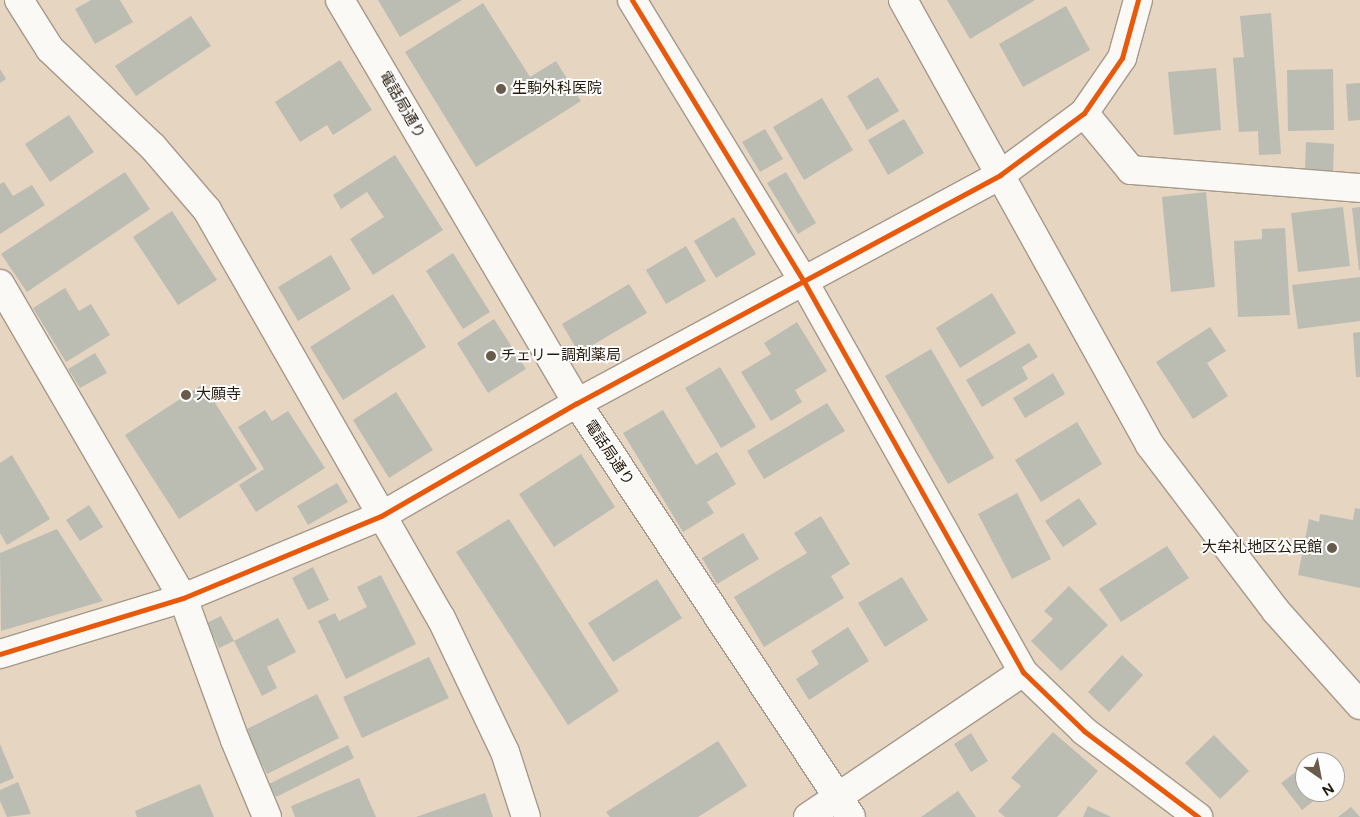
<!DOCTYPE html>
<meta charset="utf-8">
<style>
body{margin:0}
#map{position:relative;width:1360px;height:817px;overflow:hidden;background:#e6d5c0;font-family:Figtree,"Noto Sans JP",sans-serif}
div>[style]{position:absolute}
.building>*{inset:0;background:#bbbdb3}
.roads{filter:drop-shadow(1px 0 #a69989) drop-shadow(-1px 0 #a69989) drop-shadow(0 1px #a69989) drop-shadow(0 -1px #a69989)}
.minor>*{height:28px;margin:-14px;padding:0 14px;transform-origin:14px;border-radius:14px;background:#fbf9f6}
.cycleway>*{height:5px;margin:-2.5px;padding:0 2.5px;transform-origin:2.5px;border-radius:2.5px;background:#e8590c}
.dots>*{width:14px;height:14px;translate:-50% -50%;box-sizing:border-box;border:2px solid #fdfdfd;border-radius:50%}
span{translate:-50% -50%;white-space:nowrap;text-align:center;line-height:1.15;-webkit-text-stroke:4px #fdfdfd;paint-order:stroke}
.poi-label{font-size:15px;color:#251a0c}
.left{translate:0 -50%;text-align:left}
.right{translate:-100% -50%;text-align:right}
.street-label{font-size:15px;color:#251a0c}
.north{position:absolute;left:1295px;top:752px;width:50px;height:50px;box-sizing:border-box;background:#fdfdfd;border:1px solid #a7a29d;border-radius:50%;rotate:147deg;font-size:14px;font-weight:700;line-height:20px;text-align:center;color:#251a0c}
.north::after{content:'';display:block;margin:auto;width:18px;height:22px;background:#695b4b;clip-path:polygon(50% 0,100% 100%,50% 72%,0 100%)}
</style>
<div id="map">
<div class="building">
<div style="clip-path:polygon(91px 0,120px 0,133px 22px,95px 44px,75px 9px)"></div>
<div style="clip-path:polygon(378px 0,462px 0,400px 37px)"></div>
<div style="clip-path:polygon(947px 0,1035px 0,970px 39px)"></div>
<div style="clip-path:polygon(483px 3px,530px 77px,556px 61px,581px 101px,476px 167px,405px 52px)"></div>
<div style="clip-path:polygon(1066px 6px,1090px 50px,1023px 87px,999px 44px)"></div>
<div style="clip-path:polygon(1271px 13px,1281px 154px,1259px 155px,1258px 131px,1239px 132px,1233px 58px,1244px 57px,1240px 16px)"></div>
<div style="clip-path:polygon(191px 16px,211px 46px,136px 96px,115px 66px)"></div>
<div style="clip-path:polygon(340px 60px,372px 110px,333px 135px,327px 125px,300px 142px,275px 102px)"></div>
<div style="clip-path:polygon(1216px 68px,1221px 130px,1174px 135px,1168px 72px)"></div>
<div style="clip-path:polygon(0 69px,6px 79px,0 83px)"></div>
<div style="clip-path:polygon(1333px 69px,1334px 130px,1288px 131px,1287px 70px)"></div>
<div style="clip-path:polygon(878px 77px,899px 111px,867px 130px,847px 96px)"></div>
<div style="clip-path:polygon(1360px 83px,1360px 120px,1348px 121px,1346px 84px)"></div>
<div style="clip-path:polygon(822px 98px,853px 150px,804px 180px,773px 127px)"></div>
<div style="clip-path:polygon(69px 115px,94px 152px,50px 182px,25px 144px)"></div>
<div style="clip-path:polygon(904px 119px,924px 153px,888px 175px,868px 140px)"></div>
<div style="clip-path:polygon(765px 129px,783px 159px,760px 172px,742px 142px)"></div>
<div style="clip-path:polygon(1306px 142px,1334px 144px,1333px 171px,1305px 169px)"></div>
<div style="clip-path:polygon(395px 155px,443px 230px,373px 275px,350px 239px,384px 217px,367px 192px,341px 209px,333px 195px)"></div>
<div style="clip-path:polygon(125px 172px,150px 209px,27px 292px,1px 254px)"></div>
<div style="clip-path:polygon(786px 172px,816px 223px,798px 234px,767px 183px)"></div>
<div style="clip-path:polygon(4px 182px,13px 196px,32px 185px,45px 205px,0 234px,0 184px)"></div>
<div style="clip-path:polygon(1206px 192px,1215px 287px,1171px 292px,1162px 197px)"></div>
<div style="clip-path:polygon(1343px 207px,1350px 266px,1298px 272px,1291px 213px)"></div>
<div style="clip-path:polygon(1360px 207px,1360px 270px,1359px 270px,1352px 208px)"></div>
<div style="clip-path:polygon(172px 211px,217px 280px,178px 305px,133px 237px)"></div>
<div style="clip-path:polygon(734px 217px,756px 254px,716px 278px,694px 241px)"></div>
<div style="clip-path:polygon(1285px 228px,1290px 315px,1238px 317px,1234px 241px,1262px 239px,1262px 229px)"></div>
<div style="clip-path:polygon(686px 246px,706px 281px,666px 304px,646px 270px)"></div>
<div style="clip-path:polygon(453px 253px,490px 312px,463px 329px,426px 271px)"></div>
<div style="clip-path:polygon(331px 255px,351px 289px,298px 321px,278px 287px)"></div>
<div style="clip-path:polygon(1360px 277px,1360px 321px,1298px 329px,1292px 285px)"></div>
<div style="clip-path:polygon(629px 284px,647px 313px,579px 353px,562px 324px)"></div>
<div style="clip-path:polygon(65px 288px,79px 311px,91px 304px,110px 335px,66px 362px,33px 308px)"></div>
<div style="clip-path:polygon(992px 293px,1016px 333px,960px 368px,936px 328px)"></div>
<div style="clip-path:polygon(393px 294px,426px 347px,343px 400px,310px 347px)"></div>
<div style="clip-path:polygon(494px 319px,526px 369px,488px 393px,457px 343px)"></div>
<div style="clip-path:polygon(797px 322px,827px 371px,795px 390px,802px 402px,771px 421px,741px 372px,771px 354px,764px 343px)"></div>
<div style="clip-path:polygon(1210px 327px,1226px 351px,1207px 363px,1228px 396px,1193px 419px,1156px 362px)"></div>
<div style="clip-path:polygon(1360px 332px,1360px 377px,1356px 377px,1353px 333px)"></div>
<div style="clip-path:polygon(1029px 343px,1038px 357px,1022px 367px,1028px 379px,982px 407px,966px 380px)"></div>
<div style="clip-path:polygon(931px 349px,994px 458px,948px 484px,885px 376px)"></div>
<div style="clip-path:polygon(95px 353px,107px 373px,80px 388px,68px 369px)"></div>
<div style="clip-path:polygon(720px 367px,756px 427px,721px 448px,685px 388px)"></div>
<div style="clip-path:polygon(1053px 373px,1065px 394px,1025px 418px,1013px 398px)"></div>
<div style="clip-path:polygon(203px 384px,257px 469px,179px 519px,125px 435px)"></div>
<div style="clip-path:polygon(396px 392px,433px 450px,389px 478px,353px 420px)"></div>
<div style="clip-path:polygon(827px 403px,845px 431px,764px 479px,747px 451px)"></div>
<div style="clip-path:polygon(265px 410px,272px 421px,288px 411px,325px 468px,256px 512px,239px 485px,264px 469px,238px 427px)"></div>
<div style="clip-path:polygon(663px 410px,696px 465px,717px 452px,736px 484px,707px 502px,714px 513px,683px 532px,623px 433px)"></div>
<div style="clip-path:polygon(1077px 422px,1102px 464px,1041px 502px,1015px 460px)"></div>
<div style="clip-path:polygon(581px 454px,615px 507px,554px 547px,519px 494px)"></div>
<div style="clip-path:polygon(12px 455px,50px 519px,7px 545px,0 533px,0 463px)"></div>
<div style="clip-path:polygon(337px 483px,348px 502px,308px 525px,297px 506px)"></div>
<div style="clip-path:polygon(1017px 493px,1051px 559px,1012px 579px,978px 514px)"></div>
<div style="clip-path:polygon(1079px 498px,1097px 524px,1063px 547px,1045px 521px)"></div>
<div style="clip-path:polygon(89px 505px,103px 527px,80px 541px,66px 520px)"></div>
<div style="clip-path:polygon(1355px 508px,1360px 509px,1360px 588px,1298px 575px,1309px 519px,1319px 522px,1320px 514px,1353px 520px)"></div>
<div style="clip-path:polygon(821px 516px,850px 564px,831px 576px,844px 598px,764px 647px,734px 597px,807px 553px,794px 533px)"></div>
<div style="clip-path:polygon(509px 519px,619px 691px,568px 725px,456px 552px)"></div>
<div style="clip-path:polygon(57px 529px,103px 601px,1px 631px,0 553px)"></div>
<div style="clip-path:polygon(743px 533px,759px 559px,717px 584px,702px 558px)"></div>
<div style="clip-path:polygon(1167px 546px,1189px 578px,1121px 622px,1099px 589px)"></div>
<div style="clip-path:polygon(313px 567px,329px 600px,308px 610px,292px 578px)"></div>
<div style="clip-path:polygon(381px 575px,416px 644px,346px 679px,318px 621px,335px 613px,339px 621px,367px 607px,357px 587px)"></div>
<div style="clip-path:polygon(902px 577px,928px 620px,885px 647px,858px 603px)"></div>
<div style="clip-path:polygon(657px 579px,682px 618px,613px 662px,588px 623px)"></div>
<div style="clip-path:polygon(1069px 586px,1108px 625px,1061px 671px,1031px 641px,1053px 619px,1044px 611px)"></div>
<div style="clip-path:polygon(221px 616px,234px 641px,219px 648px,207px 623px)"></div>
<div style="clip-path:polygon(278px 618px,296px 652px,267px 667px,277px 688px,262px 696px,234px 641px)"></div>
<div style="clip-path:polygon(848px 627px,869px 661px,809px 700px,796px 679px,819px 664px,811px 651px)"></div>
<div style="clip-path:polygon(1122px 655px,1143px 675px,1109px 712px,1088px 692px)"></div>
<div style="clip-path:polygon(429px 657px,449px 698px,362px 738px,343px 697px)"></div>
<div style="clip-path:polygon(317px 694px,339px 738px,267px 774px,245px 730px)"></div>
<div style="clip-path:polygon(1053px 732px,1098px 771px,1057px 817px,1005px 817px,998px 811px,1021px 786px,1011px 778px)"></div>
<div style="clip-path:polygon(971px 733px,988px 761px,971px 772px,954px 744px)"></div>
<div style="clip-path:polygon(1214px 735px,1249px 771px,1220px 799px,1185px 763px)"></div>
<div style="clip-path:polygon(718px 741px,747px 786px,698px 817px,610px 817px,606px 812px)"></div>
<div style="clip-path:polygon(0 744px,14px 778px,0 784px)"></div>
<div style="clip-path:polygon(348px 745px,354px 758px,276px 797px,269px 784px)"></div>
<div style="clip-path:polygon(1305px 765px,1305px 792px,1325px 792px,1302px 810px,1281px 783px)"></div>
<div style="clip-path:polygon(359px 778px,376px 817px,295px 817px,291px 806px)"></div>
<div style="clip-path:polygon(18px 782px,31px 814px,7px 817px,0 801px,0 790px)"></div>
<div style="clip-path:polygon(200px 784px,214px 817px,137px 817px,135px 811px)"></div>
<div style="clip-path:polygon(958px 791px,976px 817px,921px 817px)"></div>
<div style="clip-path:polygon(485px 793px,493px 817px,416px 817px)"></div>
<div style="clip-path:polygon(1088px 806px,1111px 817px,1083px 817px)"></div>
<div style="clip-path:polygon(1351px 807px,1360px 817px,1338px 817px)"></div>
</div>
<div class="roads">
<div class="minor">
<div style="left:19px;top:0;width:58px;rotate:57.7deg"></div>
<div style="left:50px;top:49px;width:142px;rotate:43.6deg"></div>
<div style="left:153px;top:147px;width:83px;rotate:49.4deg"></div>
<div style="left:207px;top:210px;width:470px;rotate:60.2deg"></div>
<div style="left:441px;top:618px;width:148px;rotate:64.5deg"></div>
<div style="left:505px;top:752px;width:68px;rotate:72.1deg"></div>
<div style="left:340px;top:0;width:468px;rotate:59.5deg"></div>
<div style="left:577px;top:403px;width:496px;rotate:56.5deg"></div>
<div style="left:632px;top:0;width:328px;rotate:58.6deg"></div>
<div style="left:803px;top:280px;width:450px;rotate:60.7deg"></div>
<div style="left:1023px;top:672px;width:85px;rotate:44deg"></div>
<div style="left:1084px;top:731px;width:143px;rotate:37deg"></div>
<div style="left:903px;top:0;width:509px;rotate:60.97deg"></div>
<div style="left:1150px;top:445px;width:208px;rotate:52.8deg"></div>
<div style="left:1276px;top:611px;width:126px;rotate:48.2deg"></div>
<div style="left:1084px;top:113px;width:74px;rotate:50.5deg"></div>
<div style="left:1131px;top:170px;width:230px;rotate:4.5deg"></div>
<div style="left:0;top:284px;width:363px;rotate:59.8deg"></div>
<div style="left:183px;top:598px;width:151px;rotate:69.9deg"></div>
<div style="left:235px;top:740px;width:83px;rotate:67.4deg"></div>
<div style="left:0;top:654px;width:191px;rotate:-17deg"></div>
<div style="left:183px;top:598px;width:214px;rotate:-22.5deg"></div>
<div style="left:381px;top:516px;width:226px;rotate:-30deg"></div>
<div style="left:577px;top:403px;width:481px;rotate:-28.3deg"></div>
<div style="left:1000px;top:175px;width:104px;rotate:-36.4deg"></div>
<div style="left:1084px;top:113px;width:67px;rotate:-55.4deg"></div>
<div style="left:1122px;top:58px;width:60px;rotate:-74.6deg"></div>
<div style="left:808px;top:817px;width:259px;rotate:-34deg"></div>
</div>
</div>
<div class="cycleway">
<div style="left:632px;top:0;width:328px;rotate:58.6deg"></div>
<div style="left:803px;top:280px;width:450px;rotate:60.7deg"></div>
<div style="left:1023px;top:672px;width:85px;rotate:44deg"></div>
<div style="left:1084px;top:731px;width:143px;rotate:37deg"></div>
<div style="left:0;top:654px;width:191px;rotate:-17deg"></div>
<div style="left:183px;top:598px;width:214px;rotate:-22.5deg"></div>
<div style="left:381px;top:516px;width:226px;rotate:-30deg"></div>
<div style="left:577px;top:403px;width:481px;rotate:-28.3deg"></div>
<div style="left:1000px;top:175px;width:104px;rotate:-36.4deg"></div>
<div style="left:1084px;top:113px;width:67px;rotate:-55.4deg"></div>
<div style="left:1122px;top:58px;width:60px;rotate:-74.6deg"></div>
</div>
<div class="dots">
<div style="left:501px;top:89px;background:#695b4b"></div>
<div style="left:491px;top:356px;background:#695b4b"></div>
<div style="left:186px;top:395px;background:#695b4b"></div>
<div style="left:1332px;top:548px;background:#695b4b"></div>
</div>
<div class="poi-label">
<span class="left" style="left:512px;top:89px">生駒外科医院</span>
<span class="left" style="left:501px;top:356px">チェリー調剤薬局</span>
<span class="left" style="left:196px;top:395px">大願寺</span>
<span class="right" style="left:1322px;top:548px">大牟礼地区公民館</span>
</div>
<div class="street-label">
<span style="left:402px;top:105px;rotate:60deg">電話局通り</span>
<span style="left:609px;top:453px;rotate:56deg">電話局通り</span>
</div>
<div class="north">N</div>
</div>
